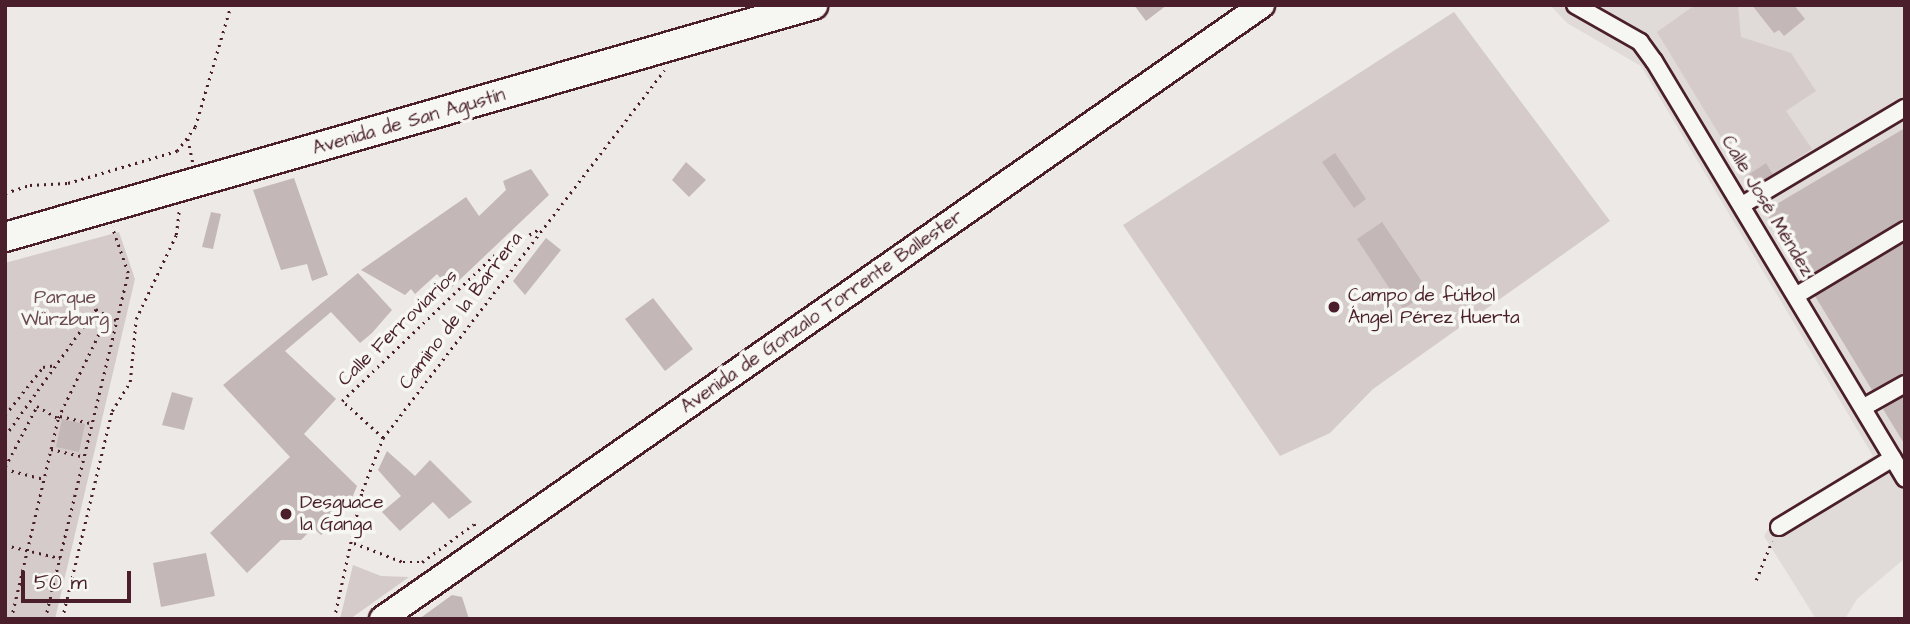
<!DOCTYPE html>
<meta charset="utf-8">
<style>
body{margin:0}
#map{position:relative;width:1910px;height:624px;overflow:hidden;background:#ece9e6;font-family:"Architects Daughter",sans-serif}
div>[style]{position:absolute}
.built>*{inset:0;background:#e0dad8}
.green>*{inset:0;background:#d4cbca}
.building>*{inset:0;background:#c4b7b7}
.path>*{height:2.5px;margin-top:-1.25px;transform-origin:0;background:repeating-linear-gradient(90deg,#4a1f2b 0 2px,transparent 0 7px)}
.roads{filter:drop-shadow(2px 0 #4a1f2b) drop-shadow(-2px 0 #4a1f2b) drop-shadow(0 2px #4a1f2b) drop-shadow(0 -2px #4a1f2b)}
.street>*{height:16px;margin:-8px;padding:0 8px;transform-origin:8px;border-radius:8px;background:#f6f6f2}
.primary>*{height:24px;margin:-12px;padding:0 12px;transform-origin:12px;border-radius:12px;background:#f6f6f2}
.highway>*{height:28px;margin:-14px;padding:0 14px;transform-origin:14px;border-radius:14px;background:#f6f6f2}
.dots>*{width:19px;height:19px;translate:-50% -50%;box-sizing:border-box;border:4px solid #f6f6f2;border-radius:50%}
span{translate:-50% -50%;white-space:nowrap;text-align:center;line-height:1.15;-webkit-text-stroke:7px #f6f6f2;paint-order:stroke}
.street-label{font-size:19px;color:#4a1f2b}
.poi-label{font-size:19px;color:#4a1f2b}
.left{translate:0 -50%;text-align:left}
.park-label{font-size:19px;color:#6c4a53}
.frame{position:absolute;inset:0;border:7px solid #4a1f2b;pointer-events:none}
.scale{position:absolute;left:21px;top:571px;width:110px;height:32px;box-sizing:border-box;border:4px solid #4a1f2b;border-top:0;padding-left:9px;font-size:21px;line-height:24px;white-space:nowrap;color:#4a1f2b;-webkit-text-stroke:5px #f6f6f2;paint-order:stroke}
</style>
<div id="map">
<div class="built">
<div style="clip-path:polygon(1550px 5px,1905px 5px,1905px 558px,1857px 599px,1845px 619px,1816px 619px,1764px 536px,1775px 519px,1873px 456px,1641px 66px,1567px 23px)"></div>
</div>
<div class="green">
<div style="clip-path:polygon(1695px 5px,1738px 5px,1741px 37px,1791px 53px,1816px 91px,1786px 111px,1812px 149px,1773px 174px,1766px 163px,1745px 177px,1657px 32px)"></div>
<div style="clip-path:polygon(1454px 12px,1610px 221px,1373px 389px,1330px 433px,1280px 456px,1123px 225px)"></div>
<div style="clip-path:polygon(119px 232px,135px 279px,55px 619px,5px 619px,5px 263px)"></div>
<div style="clip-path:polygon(353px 565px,381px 576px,409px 577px,350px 619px,340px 619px)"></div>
</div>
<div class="building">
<div style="clip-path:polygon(1134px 5px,1167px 5px,1146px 21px)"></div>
<div style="clip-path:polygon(1752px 5px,1794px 5px,1805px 19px,1784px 36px,1779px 30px,1774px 33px)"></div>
<div style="clip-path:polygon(1905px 128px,1905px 220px,1805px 278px,1765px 211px)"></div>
<div style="clip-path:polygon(1335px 153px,1366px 199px,1354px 208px,1322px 162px)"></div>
<div style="clip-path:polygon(686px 162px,706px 180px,689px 197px,672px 180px)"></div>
<div style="clip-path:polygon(1766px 163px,1773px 174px,1751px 187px,1745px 177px)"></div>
<div style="clip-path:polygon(531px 169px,549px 195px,450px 289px,437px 274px,415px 294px,411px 289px,405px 295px,361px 270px,466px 197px,479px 216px,506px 190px,503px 181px)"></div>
<div style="clip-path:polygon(294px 178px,328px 275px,312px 281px,307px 264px,281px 270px,253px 190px)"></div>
<div style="clip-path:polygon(211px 212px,221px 214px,213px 249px,202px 247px)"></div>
<div style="clip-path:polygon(1382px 222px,1429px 292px,1403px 309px,1357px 239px)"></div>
<div style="clip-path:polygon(546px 238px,561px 250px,525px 295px,513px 281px)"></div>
<div style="clip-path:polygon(1905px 242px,1905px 374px,1872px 390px,1815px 296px)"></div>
<div style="clip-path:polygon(358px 273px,392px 310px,372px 333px,360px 343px,331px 312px,285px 351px,336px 399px,304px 434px,357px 486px,347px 510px,321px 535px,313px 528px,301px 540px,281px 540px,247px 573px,210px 533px,290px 457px,223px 385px)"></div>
<div style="clip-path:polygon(653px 298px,693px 349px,665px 371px,625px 319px)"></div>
<div style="clip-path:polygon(172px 392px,193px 398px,184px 430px,162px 425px)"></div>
<div style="clip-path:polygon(1905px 396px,1905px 445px,1883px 409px)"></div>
<div style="clip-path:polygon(62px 419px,85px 424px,79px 452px,56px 447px)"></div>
<div style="clip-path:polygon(387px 451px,415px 476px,430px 460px,472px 502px,449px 519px,433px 502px,400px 531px,382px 512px,401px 496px,378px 470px)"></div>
<div style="clip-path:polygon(206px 553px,215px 596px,161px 607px,153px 563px)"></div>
<div style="clip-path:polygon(452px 595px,462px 597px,469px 619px,419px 619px)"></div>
</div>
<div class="path">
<div style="left:188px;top:139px;width:25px;rotate:78deg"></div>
<div style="left:5px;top:193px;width:26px;rotate:-18deg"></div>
<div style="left:30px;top:185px;width:38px;rotate:-3deg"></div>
<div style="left:68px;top:183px;width:114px;rotate:-16.4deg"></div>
<div style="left:177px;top:151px;width:30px;rotate:-53deg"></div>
<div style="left:195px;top:127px;width:127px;rotate:-73.6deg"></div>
<div style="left:5px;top:415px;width:61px;rotate:-51.6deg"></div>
<div style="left:43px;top:367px;width:12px;rotate:-9deg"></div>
<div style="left:60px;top:416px;width:32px;rotate:13deg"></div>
<div style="left:5px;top:436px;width:156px;rotate:-54.4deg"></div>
<div style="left:96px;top:309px;width:23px;rotate:29deg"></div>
<div style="left:383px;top:438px;width:55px;rotate:-137.9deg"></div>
<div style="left:342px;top:401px;width:209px;rotate:-43.8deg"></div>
<div style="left:493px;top:256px;width:53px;rotate:-30.4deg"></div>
<div style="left:51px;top:449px;width:32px;rotate:13deg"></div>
<div style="left:5px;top:467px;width:69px;rotate:-62.3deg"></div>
<div style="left:37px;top:406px;width:24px;rotate:30deg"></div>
<div style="left:5px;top:469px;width:40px;rotate:14.4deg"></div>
<div style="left:354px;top:543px;width:53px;rotate:21.2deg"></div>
<div style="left:403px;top:562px;width:19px"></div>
<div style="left:422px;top:562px;width:64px;rotate:-36.2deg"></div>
<div style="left:474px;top:524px;width:6px;rotate:51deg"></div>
<div style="left:5px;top:545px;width:57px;rotate:13.3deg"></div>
<div style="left:1756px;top:580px;width:42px;rotate:-67.7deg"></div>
<div style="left:5px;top:617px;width:9px;rotate:13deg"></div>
<div style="left:11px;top:619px;width:206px;rotate:-76.8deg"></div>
<div style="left:58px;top:418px;width:114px;rotate:-64.1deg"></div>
<div style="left:45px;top:619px;width:356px;rotate:-76.5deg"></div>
<div style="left:128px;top:273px;width:49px;rotate:-109.2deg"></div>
<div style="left:62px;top:619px;width:214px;rotate:-76.5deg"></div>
<div style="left:112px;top:411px;width:34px;rotate:-58deg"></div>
<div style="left:130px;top:382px;width:63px;rotate:-84.6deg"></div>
<div style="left:136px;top:319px;width:93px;rotate:-64.5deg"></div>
<div style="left:176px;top:235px;width:25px;rotate:-83deg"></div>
<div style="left:334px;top:619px;width:131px;rotate:-77.7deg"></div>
<div style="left:362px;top:491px;width:57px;rotate:-68.4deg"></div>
<div style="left:383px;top:438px;width:463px;rotate:-52.6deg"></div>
</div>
<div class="roads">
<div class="street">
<div style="left:1575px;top:5px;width:75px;rotate:29.6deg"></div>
<div style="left:1640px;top:42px;width:24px;rotate:54deg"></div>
<div style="left:1654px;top:61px;width:487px;rotate:59deg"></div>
<div style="left:1742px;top:205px;width:190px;rotate:-30.8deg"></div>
<div style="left:1797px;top:295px;width:126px;rotate:-31deg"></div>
<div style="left:1864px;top:407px;width:47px;rotate:-29.3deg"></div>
<div style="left:1779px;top:527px;width:133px;rotate:-31.2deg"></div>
</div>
<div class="primary">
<div style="left:382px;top:619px;width:1073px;rotate:-34.9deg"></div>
</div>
<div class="highway">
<div style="left:5px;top:237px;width:841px;rotate:-16.02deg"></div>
</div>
</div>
<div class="dots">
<div style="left:1334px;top:307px;background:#4a1f2b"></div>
<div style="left:286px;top:514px;background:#4a1f2b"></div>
</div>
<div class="street-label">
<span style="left:409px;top:122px;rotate:-16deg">Avenida de San Agustín</span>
<span style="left:1767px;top:206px;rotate:59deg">Calle José Méndez</span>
<span style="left:461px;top:311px;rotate:-53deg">Camino de la Barrera</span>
<span style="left:822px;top:312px;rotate:-35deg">Avenida de Gonzalo Torrente Ballester</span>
<span style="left:398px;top:328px;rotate:-44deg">Calle Ferroviarios</span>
</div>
<div class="poi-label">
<span class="left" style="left:1348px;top:307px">Campo de fútbol<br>Ángel Pérez Huerta</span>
<span class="left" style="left:300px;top:514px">Desguace<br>la Ganga</span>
</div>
<div class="park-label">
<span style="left:65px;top:309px">Parque<br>Würzburg</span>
</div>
<div class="frame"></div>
<div class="scale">50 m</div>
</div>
